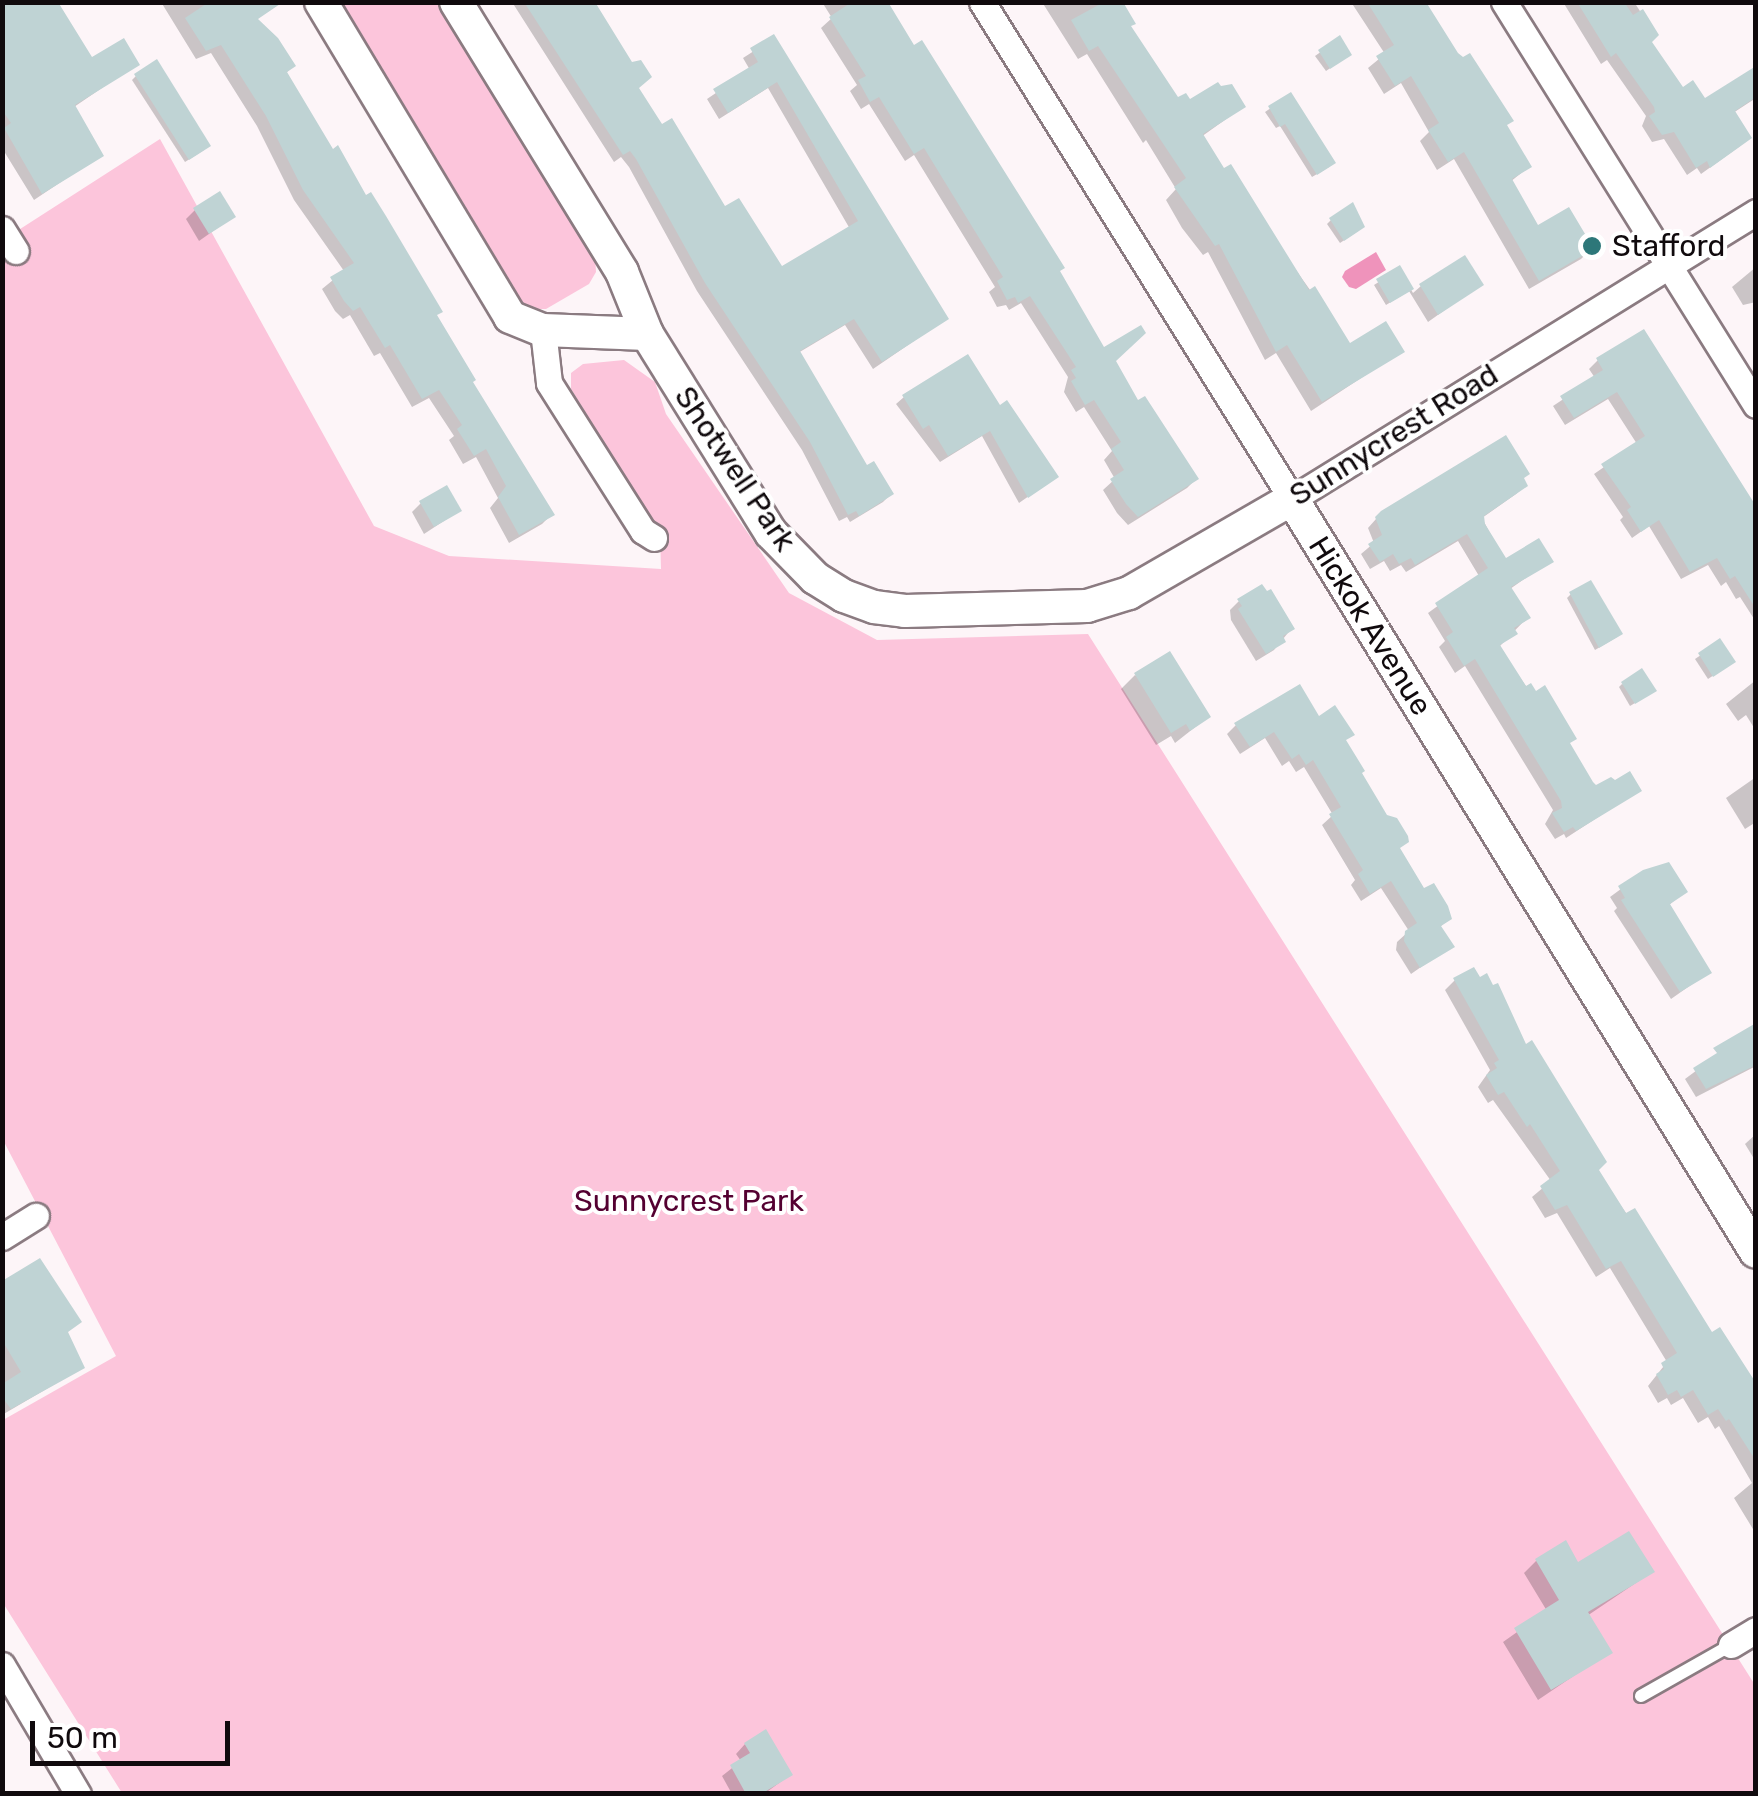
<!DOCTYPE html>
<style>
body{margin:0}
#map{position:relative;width:1758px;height:1796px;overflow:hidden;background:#fdf5f8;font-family:Rubik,sans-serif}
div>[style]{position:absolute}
.green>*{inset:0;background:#fcc5db}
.water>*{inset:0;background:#ef93bb}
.shadow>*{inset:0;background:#0003}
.building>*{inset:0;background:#bfd3d4}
.roads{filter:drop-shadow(2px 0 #8b7b81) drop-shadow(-2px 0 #8b7b81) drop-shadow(0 2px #8b7b81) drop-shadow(0 -2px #8b7b81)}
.service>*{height:12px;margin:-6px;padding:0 6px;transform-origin:6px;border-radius:6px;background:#fff}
.minor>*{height:25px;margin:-12.5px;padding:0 12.5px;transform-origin:12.5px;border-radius:12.5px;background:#fff}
.tertiary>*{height:32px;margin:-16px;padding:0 16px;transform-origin:16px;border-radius:16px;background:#fff}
.dots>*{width:28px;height:28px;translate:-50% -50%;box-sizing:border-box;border:5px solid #fff;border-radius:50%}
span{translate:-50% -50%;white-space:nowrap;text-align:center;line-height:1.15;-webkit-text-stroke:8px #fff;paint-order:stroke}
.poi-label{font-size:30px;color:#100a0d}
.left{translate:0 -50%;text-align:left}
.street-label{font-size:30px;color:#100a0d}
.park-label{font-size:30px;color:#540031}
.frame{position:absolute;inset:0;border:5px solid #100a0d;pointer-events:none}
.scale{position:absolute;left:30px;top:1721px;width:200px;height:45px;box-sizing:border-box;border:5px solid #100a0d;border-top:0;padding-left:12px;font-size:30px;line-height:35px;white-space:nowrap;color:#100a0d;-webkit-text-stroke:8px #fff;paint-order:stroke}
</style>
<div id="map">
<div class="green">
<div style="clip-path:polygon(333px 3px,442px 3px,595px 256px,596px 272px,589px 284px,546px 309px,531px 309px,517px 300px)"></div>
<div style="clip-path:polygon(160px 139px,374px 526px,449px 556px,661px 569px,660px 533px,571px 389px,571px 373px,583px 364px,624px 360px,655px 382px,666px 414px,789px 593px,877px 640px,1088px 634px,1755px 1685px,1755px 1793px,122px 1793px,3px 1603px,3px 1420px,116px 1356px,3px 1140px,3px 240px)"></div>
</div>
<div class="water">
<div style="clip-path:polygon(1376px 252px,1386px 270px,1356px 289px,1349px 287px,1342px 277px,1345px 271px)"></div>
</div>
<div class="shadow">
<div style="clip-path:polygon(161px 2px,253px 2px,255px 21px,293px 66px,285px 74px,552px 514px,542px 524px,509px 543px,490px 508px,498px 498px,476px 457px,463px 464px,449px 440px,454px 436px,429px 398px,412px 407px,380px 353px,374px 356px,350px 315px,343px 319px,335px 311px,322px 289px,344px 271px,294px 200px,257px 126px,211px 53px,196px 59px)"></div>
<div style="clip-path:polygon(512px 2px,595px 2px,636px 89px,724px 210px,781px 270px,850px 229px,768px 88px,719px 119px,707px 99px,750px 70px,743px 58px,774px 38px,946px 319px,873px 369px,845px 325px,798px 353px,866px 469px,891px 494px,883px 502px,850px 522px,847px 517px,839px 521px,802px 450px,697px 291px,629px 167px,621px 157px,614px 162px)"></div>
<div style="clip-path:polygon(822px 2px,885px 2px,1137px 404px,1196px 479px,1187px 488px,1128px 525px,1117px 513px,1103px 490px,1115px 479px,1104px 460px,1112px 451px,1084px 407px,1076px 412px,1064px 392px,1068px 377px,1021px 303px,1009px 310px,1006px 305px,997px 307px,989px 292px,995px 287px,914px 155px,905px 161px,869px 104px,861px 109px,850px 91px,857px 85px,821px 28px,832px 18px)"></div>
<div style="clip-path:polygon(1042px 2px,1119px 2px,1129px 27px,1178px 101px,1243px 107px,1201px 137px,1350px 346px,1402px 351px,1311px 411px,1276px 353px,1265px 360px,1208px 252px,1203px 255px,1182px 228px,1166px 200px,1176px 189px,1146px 140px,1143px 143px,1087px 54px,1078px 59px)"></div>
<div style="clip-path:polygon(1351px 2px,1423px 2px,1529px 167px,1510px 182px,1538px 228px,1591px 249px,1581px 259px,1529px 289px,1454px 159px,1437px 170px,1420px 141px,1429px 132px,1401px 83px,1384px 94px,1368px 68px,1385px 54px)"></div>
<div style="clip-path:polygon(1563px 2px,1634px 2px,1656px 35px,1649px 42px,1682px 91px,1704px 101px,1756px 69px,1756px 98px,1733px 113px,1740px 146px,1701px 174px,1697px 168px,1687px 175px,1664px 139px,1652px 142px,1642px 126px,1646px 116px,1607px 60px,1601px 64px)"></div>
<div style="clip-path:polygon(2px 23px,91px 60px,137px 64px,74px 107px,101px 155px,34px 200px,2px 148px)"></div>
<div style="clip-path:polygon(1339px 39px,1345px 58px,1326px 71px,1315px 56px)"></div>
<div style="clip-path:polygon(136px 76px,204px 150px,185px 162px,132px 80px)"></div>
<div style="clip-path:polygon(1290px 95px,1329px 167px,1312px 177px,1280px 126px,1276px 128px,1265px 112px)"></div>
<div style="clip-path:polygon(195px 210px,233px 217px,199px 241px,186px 219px)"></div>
<div style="clip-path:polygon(1331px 220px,1358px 231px,1340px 243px,1327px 224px)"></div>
<div style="clip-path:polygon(1756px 267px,1756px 302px,1743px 305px,1732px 287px)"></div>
<div style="clip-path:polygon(1399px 269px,1413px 293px,1421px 286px,1480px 285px,1428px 322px,1409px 291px,1386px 305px,1374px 285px)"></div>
<div style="clip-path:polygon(1598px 360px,1756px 508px,1756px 622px,1740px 597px,1736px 599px,1726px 582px,1721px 586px,1708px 565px,1681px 579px,1649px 526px,1632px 538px,1620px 520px,1623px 517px,1594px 474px,1637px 444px,1608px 399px,1565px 425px,1553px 406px,1595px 378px,1589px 369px)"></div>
<div style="clip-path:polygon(904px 397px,999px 408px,1056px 477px,1019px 503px,982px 436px,940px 462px,896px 404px)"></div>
<div style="clip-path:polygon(1521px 479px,1525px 485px,1516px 494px,1482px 518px,1505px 562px,1550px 561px,1510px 589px,1527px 618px,1499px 647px,1596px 788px,1638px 791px,1566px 838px,1564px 834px,1555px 839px,1545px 824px,1553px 810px,1465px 666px,1455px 673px,1439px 647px,1445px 641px,1428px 613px,1479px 576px,1458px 541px,1406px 572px,1401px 565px,1390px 571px,1384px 561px,1370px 569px,1361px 554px,1374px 543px,1368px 528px,1376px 519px)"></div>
<div style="clip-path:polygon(421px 503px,459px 511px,424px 534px,412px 512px)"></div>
<div style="clip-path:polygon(1571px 594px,1617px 637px,1595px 650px,1567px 598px)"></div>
<div style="clip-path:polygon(1239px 601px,1292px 628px,1274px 650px,1256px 661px,1231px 620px,1230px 610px)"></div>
<div style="clip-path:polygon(1720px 642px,1729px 665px,1708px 679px,1695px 659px)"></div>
<div style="clip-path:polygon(1135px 675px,1208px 717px,1175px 743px,1171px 736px,1156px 745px,1121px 689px)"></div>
<div style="clip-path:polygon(1756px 680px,1756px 731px,1746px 715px,1738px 721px,1726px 704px)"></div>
<div style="clip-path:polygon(1622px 684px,1650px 694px,1630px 706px,1619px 687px)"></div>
<div style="clip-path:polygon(1318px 719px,1344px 741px,1398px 850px,1424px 892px,1449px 918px,1439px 928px,1451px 946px,1411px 974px,1396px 950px,1397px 942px,1409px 931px,1381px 888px,1361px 901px,1351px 885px,1355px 880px,1322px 825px,1333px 815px,1304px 767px,1296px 772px,1289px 761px,1282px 766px,1265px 738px,1240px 754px,1227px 734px,1236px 725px)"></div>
<div style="clip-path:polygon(1756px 777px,1756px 822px,1745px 829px,1726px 798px)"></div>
<div style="clip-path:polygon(1644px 872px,1685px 891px,1668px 906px,1708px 973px,1671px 999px,1614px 911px,1617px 908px,1610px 897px)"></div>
<div style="clip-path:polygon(1455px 980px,1525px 1048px,1596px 1170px,1711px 1335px,1756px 1388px,1756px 1534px,1734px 1498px,1752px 1483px,1719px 1426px,1715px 1429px,1708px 1417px,1698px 1423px,1683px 1398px,1671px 1405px,1667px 1398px,1658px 1403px,1648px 1386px,1667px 1362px,1610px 1268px,1596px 1277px,1557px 1213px,1545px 1218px,1532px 1197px,1551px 1181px,1493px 1100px,1488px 1103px,1478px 1087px,1490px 1070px,1445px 990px)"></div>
<div style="clip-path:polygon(1756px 1026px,1756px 1066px,1696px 1097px,1685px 1079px)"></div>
<div style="clip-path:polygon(1756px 1134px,1756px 1162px,1745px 1144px)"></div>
<div style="clip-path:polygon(2px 1284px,66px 1333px,82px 1368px,2px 1415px)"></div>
<div style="clip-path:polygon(1536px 1561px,1652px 1572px,1587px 1616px,1609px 1652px,1538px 1700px,1503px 1642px,1547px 1611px,1524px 1573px)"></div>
<div style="clip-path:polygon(745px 1744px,790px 1775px,764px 1794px,732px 1794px,722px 1776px,741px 1761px,736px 1754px)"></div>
</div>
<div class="building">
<div style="clip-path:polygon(2px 2px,58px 2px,92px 57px,124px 38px,140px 65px,75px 105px,104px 156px,42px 194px,4px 128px,11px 123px,2px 110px)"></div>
<div style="clip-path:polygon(209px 2px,283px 2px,258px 19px,278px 38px,296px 66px,287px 72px,333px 149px,338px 145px,366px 195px,371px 192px,386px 216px,443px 312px,437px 315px,476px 380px,473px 382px,555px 515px,519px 535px,498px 497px,506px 486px,486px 449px,474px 456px,457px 429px,462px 425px,439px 390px,422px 399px,390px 345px,385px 348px,360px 307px,353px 311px,344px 301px,330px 277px,354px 263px,303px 190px,266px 116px,221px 45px,206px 51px,185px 18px)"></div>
<div style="clip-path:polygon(524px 2px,595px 2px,632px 62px,641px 60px,652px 77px,639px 88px,662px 124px,672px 118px,725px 206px,739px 198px,782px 266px,858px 221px,777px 82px,728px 113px,713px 89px,758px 62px,750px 48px,774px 34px,949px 319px,882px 362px,854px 319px,800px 351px,867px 465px,874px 461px,894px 494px,859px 516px,856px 511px,848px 515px,810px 442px,705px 283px,636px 159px,630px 151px,623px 155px)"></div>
<div style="clip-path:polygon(852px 2px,888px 2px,914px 45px,922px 40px,1065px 268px,1060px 271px,1104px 347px,1141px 325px,1146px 333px,1116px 361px,1138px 400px,1145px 396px,1199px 479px,1138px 517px,1126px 504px,1110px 479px,1124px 470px,1111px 449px,1121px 442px,1094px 400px,1085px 405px,1071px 381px,1076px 378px,1071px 370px,1076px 367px,1030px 296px,1018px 303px,1015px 297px,1007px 300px,997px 281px,1003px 277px,924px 148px,914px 154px,879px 97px,870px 102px,858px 80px,866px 76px,829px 17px)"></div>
<div style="clip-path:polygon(1104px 2px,1123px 2px,1136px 24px,1131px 26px,1178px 97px,1186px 93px,1190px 99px,1218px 82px,1221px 86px,1232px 84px,1246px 107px,1203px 134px,1224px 168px,1231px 164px,1309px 290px,1315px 286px,1350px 343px,1386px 321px,1405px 352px,1322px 402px,1287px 345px,1276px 352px,1219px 244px,1215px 246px,1174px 187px,1186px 178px,1098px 46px,1089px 51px,1071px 20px)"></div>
<div style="clip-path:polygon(1367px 2px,1426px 2px,1458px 53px,1463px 57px,1470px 53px,1514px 121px,1507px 125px,1532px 167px,1512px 179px,1538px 225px,1569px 207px,1594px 249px,1539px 281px,1464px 152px,1448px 162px,1428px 130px,1439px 123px,1411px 76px,1395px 86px,1376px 56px,1394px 45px)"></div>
<div style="clip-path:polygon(1577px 2px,1624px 2px,1633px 15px,1643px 9px,1659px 35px,1652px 42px,1683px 87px,1693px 80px,1705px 98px,1756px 66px,1756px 97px,1735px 111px,1752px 138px,1710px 168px,1707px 161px,1696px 168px,1674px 132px,1662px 135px,1649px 116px,1655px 112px,1654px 107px,1616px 53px,1611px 57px)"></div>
<div style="clip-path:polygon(1340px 35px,1352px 55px,1330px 69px,1318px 50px)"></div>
<div style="clip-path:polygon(157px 59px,211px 146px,189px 160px,134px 74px)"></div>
<div style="clip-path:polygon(1291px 92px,1336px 163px,1317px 175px,1285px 124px,1280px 127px,1268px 106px)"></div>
<div style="clip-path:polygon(220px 191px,236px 217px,209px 234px,193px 208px)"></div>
<div style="clip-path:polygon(1353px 202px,1365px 227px,1344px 241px,1329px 218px)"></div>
<div style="clip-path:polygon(1465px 255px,1484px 285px,1438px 315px,1419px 284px)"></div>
<div style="clip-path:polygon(1400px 265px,1414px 289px,1390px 303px,1376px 279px)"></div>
<div style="clip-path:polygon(1644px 329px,1756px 506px,1756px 609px,1735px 576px,1730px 579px,1717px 558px,1690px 572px,1659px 520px,1641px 532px,1627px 510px,1631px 507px,1601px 464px,1645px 436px,1617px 392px,1574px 418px,1560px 396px,1603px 370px,1596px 358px)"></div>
<div style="clip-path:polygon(968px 354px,1000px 405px,1007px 400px,1059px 477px,1028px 498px,990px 431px,948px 456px,929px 425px,923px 429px,902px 395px)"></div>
<div style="clip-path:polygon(1506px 435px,1530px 474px,1524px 478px,1528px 486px,1484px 516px,1485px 524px,1506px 558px,1539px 538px,1554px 562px,1511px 587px,1531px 618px,1514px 628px,1518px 634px,1500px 645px,1526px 686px,1531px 683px,1536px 691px,1545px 685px,1577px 739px,1570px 743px,1593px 782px,1596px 785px,1611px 777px,1615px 780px,1630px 771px,1642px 791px,1576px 831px,1573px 827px,1564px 832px,1552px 813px,1562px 808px,1561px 801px,1475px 659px,1464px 666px,1446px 637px,1453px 632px,1435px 603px,1488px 568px,1467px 534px,1415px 565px,1411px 558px,1399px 564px,1393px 554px,1380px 562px,1368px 544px,1382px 535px,1375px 517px,1381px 511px)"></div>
<div style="clip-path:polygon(447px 485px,462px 511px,434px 527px,419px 501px)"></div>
<div style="clip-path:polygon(1591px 580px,1623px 634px,1599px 648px,1569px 592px)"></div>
<div style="clip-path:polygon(1262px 584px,1267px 591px,1271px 589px,1295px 629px,1283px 636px,1286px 642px,1266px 654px,1238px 609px,1242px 606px,1237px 599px)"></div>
<div style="clip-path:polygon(1720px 638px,1736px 662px,1713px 677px,1698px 653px)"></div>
<div style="clip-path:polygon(1170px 651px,1211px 717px,1190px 731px,1186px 724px,1171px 733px,1134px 673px)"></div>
<div style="clip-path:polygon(1642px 668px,1657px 691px,1635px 704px,1621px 682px)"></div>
<div style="clip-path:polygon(1300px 684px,1319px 716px,1335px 705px,1355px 735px,1346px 740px,1365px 771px,1362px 773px,1387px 815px,1397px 818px,1408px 836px,1409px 842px,1400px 848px,1424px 888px,1434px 883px,1448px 906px,1452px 919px,1441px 926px,1455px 947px,1420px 968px,1404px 941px,1405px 931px,1417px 923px,1391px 881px,1370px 894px,1358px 874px,1363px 870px,1329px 814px,1341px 807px,1313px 760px,1306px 765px,1299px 754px,1292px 759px,1274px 732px,1250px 747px,1234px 723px)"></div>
<div style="clip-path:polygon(1669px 862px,1688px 892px,1670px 904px,1712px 973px,1680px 992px,1621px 900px,1625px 898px,1618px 886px,1643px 870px)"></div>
<div style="clip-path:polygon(1474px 967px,1480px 977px,1487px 973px,1493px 985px,1498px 983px,1526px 1044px,1532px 1040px,1607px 1162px,1599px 1170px,1626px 1213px,1635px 1208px,1712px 1332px,1720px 1327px,1756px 1383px,1756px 1461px,1729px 1419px,1726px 1421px,1718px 1409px,1708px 1415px,1693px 1390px,1681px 1397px,1677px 1390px,1668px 1395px,1656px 1374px,1664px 1369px,1661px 1363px,1677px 1353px,1621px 1261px,1606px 1269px,1567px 1205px,1555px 1210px,1540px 1186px,1560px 1171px,1530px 1124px,1527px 1127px,1504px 1092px,1498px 1095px,1486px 1075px,1497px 1068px,1494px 1063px,1499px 1060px,1453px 978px)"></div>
<div style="clip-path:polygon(1756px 1023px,1756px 1065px,1706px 1089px,1693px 1068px,1717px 1053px,1713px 1048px)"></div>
<div style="clip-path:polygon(40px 1258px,82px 1322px,68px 1332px,85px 1368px,11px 1409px,2px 1397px,2px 1384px,21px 1372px,2px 1340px,2px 1281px)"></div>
<div style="clip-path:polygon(1629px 1531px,1655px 1572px,1588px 1612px,1613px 1653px,1551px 1690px,1514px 1628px,1559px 1600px,1535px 1559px,1566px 1540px,1578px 1562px)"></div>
<div style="clip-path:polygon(766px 1729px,793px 1775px,761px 1794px,746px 1794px,730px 1765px,750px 1753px,744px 1743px)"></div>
</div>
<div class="roads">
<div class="service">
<div style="left:1641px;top:1696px;width:103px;rotate:-29.5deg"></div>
</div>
<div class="minor">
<div style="left:982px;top:2px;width:586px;rotate:58.05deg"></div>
<div style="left:1292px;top:499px;width:546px;rotate:-31.74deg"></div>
<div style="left:1504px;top:2px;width:475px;rotate:58deg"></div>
<div style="left:2px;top:229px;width:26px;rotate:58deg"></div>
<div style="left:543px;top:330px;width:53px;rotate:83.5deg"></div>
<div style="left:549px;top:383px;width:175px;rotate:57.6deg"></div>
<div style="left:643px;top:531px;width:13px;rotate:32deg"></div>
<div style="left:2px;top:1237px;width:40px;rotate:-32deg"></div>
<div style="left:1731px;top:1645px;width:29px;rotate:-31deg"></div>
<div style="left:2px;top:1665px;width:150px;rotate:59.5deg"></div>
</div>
<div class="tertiary">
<div style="left:321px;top:2px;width:367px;rotate:59deg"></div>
<div style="left:510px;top:317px;width:35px;rotate:22deg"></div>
<div style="left:543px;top:330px;width:104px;rotate:2.2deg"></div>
<div style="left:456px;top:2px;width:317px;rotate:58.4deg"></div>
<div style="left:622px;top:272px;width:67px;rotate:68deg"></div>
<div style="left:647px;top:334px;width:234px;rotate:58.1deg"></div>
<div style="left:771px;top:533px;width:63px;rotate:45.6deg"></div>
<div style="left:815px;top:578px;width:34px;rotate:32deg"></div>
<div style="left:844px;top:596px;width:32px;rotate:20deg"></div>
<div style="left:874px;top:607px;width:31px;rotate:7deg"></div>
<div style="left:905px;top:611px;width:182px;rotate:-1.6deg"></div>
<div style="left:1087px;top:606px;width:44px;rotate:-17.2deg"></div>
<div style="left:1129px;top:593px;width:188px;rotate:-30deg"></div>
<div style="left:1292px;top:499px;width:884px;rotate:58.36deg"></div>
</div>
</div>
<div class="dots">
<div style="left:1592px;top:246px;background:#2d7779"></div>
</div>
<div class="poi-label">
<span class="left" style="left:1612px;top:246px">Stafford</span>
</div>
<div class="street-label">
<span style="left:1394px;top:435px;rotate:-32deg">Sunnycrest Road</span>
<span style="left:735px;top:469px;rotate:56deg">Shotwell Park</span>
<span style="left:1370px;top:626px;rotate:58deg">Hickok Avenue</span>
</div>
<div class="park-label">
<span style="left:689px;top:1201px">Sunnycrest Park</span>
</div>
<div class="frame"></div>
<div class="scale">50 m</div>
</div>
